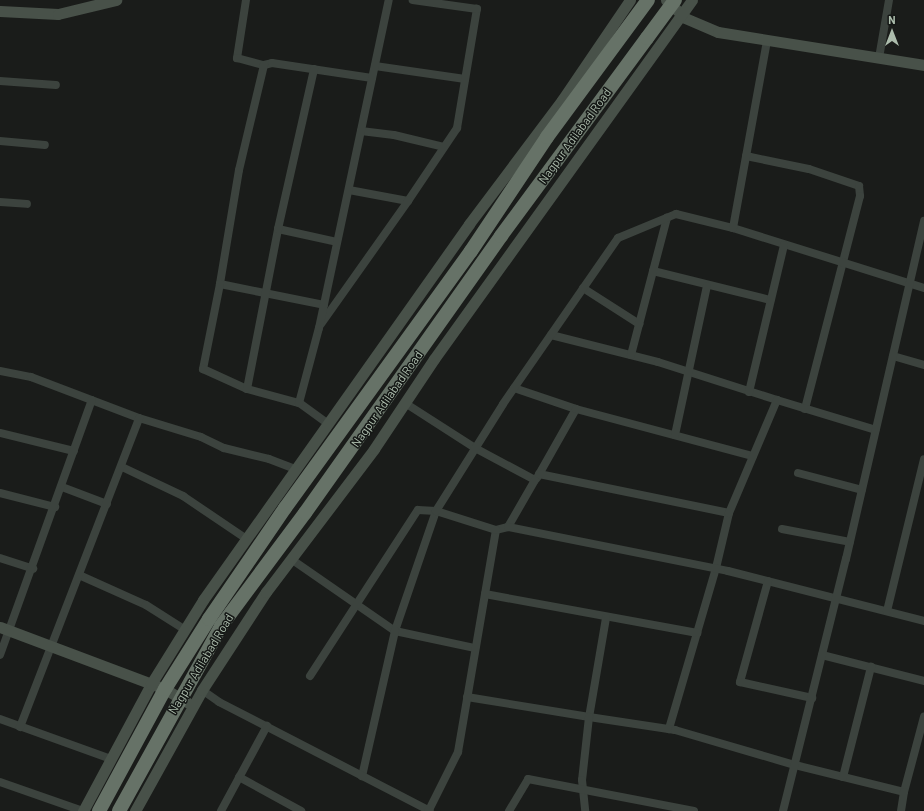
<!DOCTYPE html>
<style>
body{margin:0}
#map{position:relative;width:924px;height:811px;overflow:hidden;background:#1a1c1a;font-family:Barlow,sans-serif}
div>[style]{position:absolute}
.street>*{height:8px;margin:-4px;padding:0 4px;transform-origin:4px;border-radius:4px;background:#3c433e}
.secondary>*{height:11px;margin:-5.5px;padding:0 5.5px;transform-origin:5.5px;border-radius:5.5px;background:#485149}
.highway>*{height:14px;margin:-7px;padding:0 7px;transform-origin:7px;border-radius:7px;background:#667267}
.highway-bridge>*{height:14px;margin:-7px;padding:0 7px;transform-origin:7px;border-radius:7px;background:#667267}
span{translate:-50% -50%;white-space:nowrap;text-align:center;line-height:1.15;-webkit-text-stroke:3px #141715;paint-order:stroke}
.street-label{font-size:12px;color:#acbcac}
.north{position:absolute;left:872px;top:12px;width:40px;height:40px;-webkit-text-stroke:3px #141715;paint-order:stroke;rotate:0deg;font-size:11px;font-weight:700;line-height:16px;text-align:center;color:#acbcac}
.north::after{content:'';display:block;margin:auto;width:14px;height:18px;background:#acbcac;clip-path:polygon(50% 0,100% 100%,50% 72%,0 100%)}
</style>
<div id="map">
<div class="street">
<div style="left:246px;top:0;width:59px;rotate:98.8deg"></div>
<div style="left:237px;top:58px;width:28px;rotate:15deg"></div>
<div style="left:264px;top:65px;width:8px;rotate:-14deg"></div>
<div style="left:272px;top:63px;width:101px;rotate:8.5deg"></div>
<div style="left:879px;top:58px;width:59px;rotate:-80.2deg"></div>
<div style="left:264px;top:65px;width:108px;rotate:103.4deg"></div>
<div style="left:239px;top:170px;width:116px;rotate:99.5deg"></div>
<div style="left:220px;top:284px;width:106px;rotate:11.4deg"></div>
<div style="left:375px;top:66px;width:91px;rotate:8.2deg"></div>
<div style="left:0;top:81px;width:56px;rotate:4.1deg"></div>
<div style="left:361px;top:131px;width:33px;rotate:7deg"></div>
<div style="left:394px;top:135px;width:51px;rotate:13.5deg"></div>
<div style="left:0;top:141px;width:45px;rotate:5.1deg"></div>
<div style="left:746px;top:156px;width:64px;rotate:11.7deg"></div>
<div style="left:809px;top:169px;width:53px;rotate:18.8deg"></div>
<div style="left:859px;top:186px;width:10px;rotate:84deg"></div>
<div style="left:860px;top:196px;width:220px;rotate:104.5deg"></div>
<div style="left:349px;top:190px;width:60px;rotate:10.6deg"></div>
<div style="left:408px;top:201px;width:88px;rotate:-56.1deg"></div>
<div style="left:457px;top:128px;width:121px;rotate:-80.5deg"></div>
<div style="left:477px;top:9px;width:65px;rotate:-172deg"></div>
<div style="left:0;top:202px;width:27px;rotate:4deg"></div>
<div style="left:733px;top:228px;width:200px;rotate:17.4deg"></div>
<div style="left:278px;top:229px;width:60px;rotate:12.4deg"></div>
<div style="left:653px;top:271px;width:121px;rotate:13.9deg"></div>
<div style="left:220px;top:284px;width:87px;rotate:101.3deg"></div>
<div style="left:203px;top:369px;width:48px;rotate:24.4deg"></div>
<div style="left:247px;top:389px;width:54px;rotate:15.1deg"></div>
<div style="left:583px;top:288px;width:67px;rotate:32.7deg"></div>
<div style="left:321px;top:324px;width:151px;rotate:-54.7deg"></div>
<div style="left:551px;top:335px;width:110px;rotate:14.2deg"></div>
<div style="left:658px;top:362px;width:125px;rotate:17.7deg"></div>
<div style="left:631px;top:355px;width:142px;rotate:-75.3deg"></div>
<div style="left:893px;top:356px;width:32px;rotate:16deg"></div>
<div style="left:0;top:371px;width:32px;rotate:11deg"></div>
<div style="left:31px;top:377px;width:116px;rotate:20.8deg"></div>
<div style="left:139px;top:418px;width:65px;rotate:17deg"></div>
<div style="left:201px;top:437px;width:25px;rotate:26deg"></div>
<div style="left:224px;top:448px;width:46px;rotate:13.7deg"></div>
<div style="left:269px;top:459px;width:28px;rotate:21deg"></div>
<div style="left:514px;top:388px;width:65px;rotate:18.7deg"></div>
<div style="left:576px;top:409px;width:79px;rotate:119.5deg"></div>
<div style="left:247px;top:389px;width:163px;rotate:-79deg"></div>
<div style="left:278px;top:229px;width:164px;rotate:-77.3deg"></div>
<div style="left:749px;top:392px;width:151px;rotate:-76.6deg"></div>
<div style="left:405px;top:403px;width:83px;rotate:32.7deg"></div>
<div style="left:475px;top:448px;width:68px;rotate:28.1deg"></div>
<div style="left:535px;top:480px;width:54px;rotate:119.9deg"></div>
<div style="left:508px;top:527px;width:12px;rotate:166deg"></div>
<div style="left:576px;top:409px;width:183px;rotate:14.9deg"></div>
<div style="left:327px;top:423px;width:34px;rotate:-144deg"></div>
<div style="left:299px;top:403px;width:78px;rotate:-75.1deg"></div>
<div style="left:319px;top:328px;width:335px;rotate:-78deg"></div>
<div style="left:0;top:433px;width:76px;rotate:13.7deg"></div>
<div style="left:675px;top:435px;width:152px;rotate:-77.9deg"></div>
<div style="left:122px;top:467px;width:68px;rotate:25.4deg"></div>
<div style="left:183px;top:496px;width:75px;rotate:34.1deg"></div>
<div style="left:798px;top:473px;width:66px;rotate:14.9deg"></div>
<div style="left:539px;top:474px;width:194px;rotate:11.6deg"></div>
<div style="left:729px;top:513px;width:57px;rotate:103.3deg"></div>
<div style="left:716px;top:568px;width:168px;rotate:106.3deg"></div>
<div style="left:62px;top:487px;width:48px;rotate:20.7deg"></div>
<div style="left:0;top:493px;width:57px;rotate:14.3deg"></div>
<div style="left:729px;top:513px;width:123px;rotate:-67deg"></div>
<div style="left:777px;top:400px;width:103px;rotate:16.9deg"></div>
<div style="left:508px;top:527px;width:224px;rotate:11.3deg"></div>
<div style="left:728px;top:571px;width:202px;rotate:14.3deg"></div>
<div style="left:782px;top:529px;width:69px;rotate:10.8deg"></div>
<div style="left:0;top:558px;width:35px;rotate:18deg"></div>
<div style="left:291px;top:559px;width:126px;rotate:34.7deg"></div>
<div style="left:395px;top:631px;width:82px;rotate:12deg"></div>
<div style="left:79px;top:575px;width:73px;rotate:24.1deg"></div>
<div style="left:146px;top:605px;width:45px;rotate:32.3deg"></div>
<div style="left:768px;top:581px;width:105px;rotate:105.5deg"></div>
<div style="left:740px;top:682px;width:74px;rotate:12.5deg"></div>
<div style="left:485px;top:594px;width:216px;rotate:10.4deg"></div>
<div style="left:887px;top:611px;width:156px;rotate:-76.3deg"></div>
<div style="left:606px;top:618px;width:100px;rotate:99.7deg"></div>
<div style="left:589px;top:717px;width:87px;rotate:8.6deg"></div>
<div style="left:675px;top:730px;width:125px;rotate:16.3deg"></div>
<div style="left:795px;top:765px;width:112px;rotate:13.9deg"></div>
<div style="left:904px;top:792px;width:78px;rotate:-75.1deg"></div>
<div style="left:0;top:655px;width:271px;rotate:-70.2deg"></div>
<div style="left:822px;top:655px;width:105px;rotate:14.3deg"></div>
<div style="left:310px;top:676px;width:198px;rotate:-57deg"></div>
<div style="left:418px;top:510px;width:18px;rotate:3deg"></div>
<div style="left:436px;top:511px;width:127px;rotate:108.9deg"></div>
<div style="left:395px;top:631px;width:149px;rotate:102.8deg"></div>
<div style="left:202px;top:690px;width:21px;rotate:35deg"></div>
<div style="left:219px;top:702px;width:237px;rotate:27.3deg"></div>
<div style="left:467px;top:697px;width:124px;rotate:9.3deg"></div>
<div style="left:589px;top:717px;width:63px;rotate:96.3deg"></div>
<div style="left:582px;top:780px;width:31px;rotate:84deg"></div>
<div style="left:0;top:719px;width:118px;rotate:19.8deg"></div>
<div style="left:20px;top:727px;width:331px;rotate:-68.9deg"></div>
<div style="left:239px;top:777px;width:71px;rotate:28.7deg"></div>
<div style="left:843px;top:777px;width:114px;rotate:-75.7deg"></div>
<div style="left:0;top:782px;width:88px;rotate:19.3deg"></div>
<div style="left:429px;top:810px;width:65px;rotate:-63.4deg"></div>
<div style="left:458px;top:752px;width:225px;rotate:-80.3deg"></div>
<div style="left:496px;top:530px;width:63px;rotate:-162.4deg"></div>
<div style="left:436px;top:511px;width:126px;rotate:-57.9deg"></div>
<div style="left:503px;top:404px;width:202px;rotate:-55.3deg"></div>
<div style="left:618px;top:238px;width:63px;rotate:-22.5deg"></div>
<div style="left:676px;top:214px;width:59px;rotate:13.8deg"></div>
<div style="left:733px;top:228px;width:190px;rotate:-79.7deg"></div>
<div style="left:221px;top:811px;width:97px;rotate:-61.6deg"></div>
<div style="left:509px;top:811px;width:37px;rotate:-59deg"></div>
<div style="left:528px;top:779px;width:169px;rotate:10.9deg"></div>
<div style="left:783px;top:811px;width:260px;rotate:-76deg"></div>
<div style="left:846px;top:559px;width:347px;rotate:-77deg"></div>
<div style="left:901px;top:811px;width:19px;rotate:-81deg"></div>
</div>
<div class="secondary">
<div style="left:666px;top:0;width:26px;rotate:43deg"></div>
<div style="left:685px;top:18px;width:36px;rotate:23deg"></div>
<div style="left:718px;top:32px;width:209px;rotate:9.1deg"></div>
<div style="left:0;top:11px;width:58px;rotate:3deg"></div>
<div style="left:58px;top:14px;width:60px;rotate:-13.6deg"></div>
<div style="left:0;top:627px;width:176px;rotate:20.6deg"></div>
<div style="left:165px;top:689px;width:26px;rotate:31deg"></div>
<div style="left:83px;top:811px;width:144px;rotate:-61.8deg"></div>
<div style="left:151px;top:684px;width:99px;rotate:-58.2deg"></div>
<div style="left:203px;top:600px;width:461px;rotate:-54.7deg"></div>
<div style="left:469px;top:224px;width:155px;rotate:-53.1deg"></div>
<div style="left:562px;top:100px;width:121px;rotate:-55.8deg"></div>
<div style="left:135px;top:811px;width:138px;rotate:-61deg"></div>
<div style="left:202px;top:690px;width:117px;rotate:-56.9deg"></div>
<div style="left:266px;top:592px;width:179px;rotate:-52.9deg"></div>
<div style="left:374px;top:449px;width:108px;rotate:-56.3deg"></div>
<div style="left:434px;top:359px;width:442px;rotate:-54.3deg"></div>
</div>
<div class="highway">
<div style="left:99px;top:811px;width:139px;rotate:-61.6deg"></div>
<div style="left:165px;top:689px;width:83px;rotate:-57.8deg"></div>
<div style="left:209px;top:619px;width:135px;rotate:-55.6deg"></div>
<div style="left:285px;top:508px;width:317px;rotate:-54.1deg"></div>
<div style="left:471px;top:251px;width:137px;rotate:-56.3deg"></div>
<div style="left:547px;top:137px;width:170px;rotate:-53.6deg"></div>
<div style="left:119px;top:811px;width:211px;rotate:-61.1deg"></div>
<div style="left:221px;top:626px;width:141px;rotate:-53.4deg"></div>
<div style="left:305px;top:513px;width:339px;rotate:-54.7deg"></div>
<div style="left:501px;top:236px;width:246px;rotate:-53.6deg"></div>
</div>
<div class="highway-bridge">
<div style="left:647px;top:38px;width:47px;rotate:-53.6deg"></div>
</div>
<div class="street-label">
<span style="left:575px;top:136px;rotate:-54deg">Nagpur Adilabad Road</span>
<span style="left:387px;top:399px;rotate:-55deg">Nagpur Adilabad Road</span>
<span style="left:201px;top:664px;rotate:-59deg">Nagpur Adilabad Road</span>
</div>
<div class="north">N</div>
</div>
